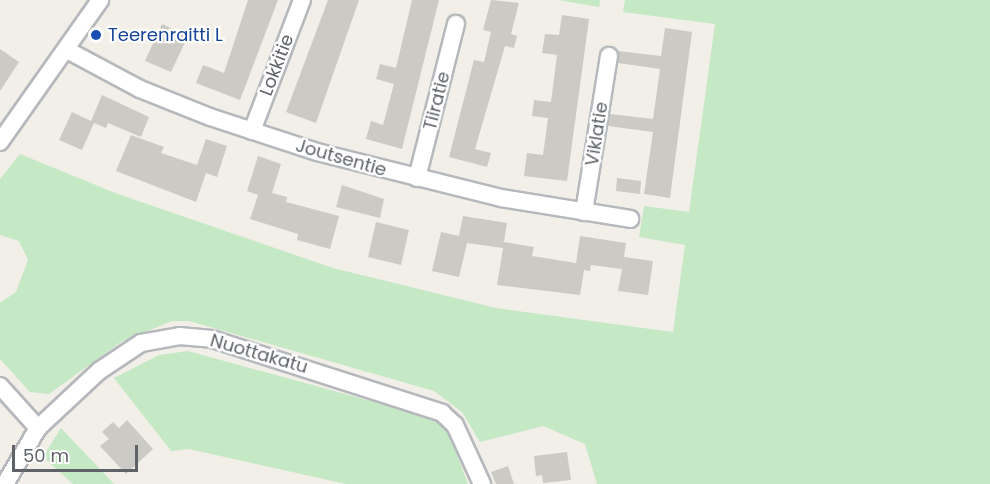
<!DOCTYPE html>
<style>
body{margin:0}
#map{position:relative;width:990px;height:484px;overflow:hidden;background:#f1efe8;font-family:Poppins,sans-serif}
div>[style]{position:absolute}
.green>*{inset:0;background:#c5e8c5}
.building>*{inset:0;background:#cccac5}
.roads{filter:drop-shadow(2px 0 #b5b8bc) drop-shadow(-2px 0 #b5b8bc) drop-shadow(0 2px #b5b8bc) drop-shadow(0 -2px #b5b8bc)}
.street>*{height:16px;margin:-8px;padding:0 8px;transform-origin:8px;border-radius:8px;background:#fff}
.dots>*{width:16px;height:16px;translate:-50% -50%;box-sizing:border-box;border:3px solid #fff;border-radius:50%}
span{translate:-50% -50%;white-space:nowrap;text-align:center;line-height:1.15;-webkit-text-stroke:4.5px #fff;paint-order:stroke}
.transit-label{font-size:18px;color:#164399}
.left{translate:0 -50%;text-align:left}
.street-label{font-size:18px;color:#5f6368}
.scale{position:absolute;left:12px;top:445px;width:126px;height:27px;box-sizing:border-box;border:3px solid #5f6368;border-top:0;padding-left:8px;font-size:18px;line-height:21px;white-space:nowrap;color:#5f6368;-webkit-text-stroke:4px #fff;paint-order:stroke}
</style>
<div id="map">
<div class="green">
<div style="clip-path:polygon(558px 0,600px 0,599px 7px)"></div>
<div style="clip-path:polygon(625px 0,990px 0,990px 484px,597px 484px,585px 444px,543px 426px,480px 442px,462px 412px,434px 391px,189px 321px,172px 321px,121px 342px,49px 394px,30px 392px,0 359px,0 303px,16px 292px,28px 260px,19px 241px,0 235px,0 179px,20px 154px,115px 193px,333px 268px,496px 308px,673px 332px,685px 245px,639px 237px,644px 206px,689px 212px,715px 24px,623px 12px)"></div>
<div style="clip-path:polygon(188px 351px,418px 414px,438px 423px,450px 436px,468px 484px,346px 484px,189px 449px,171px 451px,114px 378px,159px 355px)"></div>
<div style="clip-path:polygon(61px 428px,114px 484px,73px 484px,43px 457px)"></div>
</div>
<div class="building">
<div style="clip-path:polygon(248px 0,278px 0,240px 100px,196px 83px,203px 65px,224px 73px)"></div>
<div style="clip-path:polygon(328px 0,359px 0,316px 123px,286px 112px)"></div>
<div style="clip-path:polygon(412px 0,439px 0,402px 149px,366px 139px,371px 121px,383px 125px,394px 84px,376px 79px,380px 64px,396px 68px)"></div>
<div style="clip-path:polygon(491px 0,519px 3px,511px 34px,517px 36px,514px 48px,505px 46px,475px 149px,491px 153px,487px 167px,449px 157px,474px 60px,484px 62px,491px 32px,483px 30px)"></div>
<div style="clip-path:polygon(562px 15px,589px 19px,567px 181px,524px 176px,527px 153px,543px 155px,548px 118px,532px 116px,534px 100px,551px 102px,557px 55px,542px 53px,545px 34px,559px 35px)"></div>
<div style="clip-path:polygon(162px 24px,188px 36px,171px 72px,145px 61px)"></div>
<div style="clip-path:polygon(665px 28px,692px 32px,670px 198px,644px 194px,653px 132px,608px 126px,610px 114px,653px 119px,660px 69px,618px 63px,618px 51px,661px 56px)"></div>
<div style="clip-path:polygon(0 49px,19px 62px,0 91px)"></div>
<div style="clip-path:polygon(102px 95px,149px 117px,141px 137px,108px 123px,106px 128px,94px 123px,82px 150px,59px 140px,72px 112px,91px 121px)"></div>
<div style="clip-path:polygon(131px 135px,164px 147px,161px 153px,197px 165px,206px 139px,227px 146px,217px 177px,206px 173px,196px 202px,116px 171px)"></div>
<div style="clip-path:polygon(258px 156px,281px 164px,272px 193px,287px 197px,286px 202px,339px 216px,330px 249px,297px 240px,298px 234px,250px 219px,258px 195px,247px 191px)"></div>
<div style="clip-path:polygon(617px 178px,641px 181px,640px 194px,616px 191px)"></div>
<div style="clip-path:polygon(342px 185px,384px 199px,380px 218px,336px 207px)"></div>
<div style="clip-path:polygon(463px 216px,507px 223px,504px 242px,534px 247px,532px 256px,576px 263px,580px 236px,626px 243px,624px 257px,653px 261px,648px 295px,618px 291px,622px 269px,591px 265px,590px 271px,584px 270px,580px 295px,497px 285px,503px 248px,467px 243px,459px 277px,432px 271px,441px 232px,459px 236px)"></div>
<div style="clip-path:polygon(376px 222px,409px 230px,401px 265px,368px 257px)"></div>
<div style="clip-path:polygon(127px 420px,153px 449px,126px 474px,100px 446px,109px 439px,102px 432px,113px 422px,119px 428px)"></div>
<div style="clip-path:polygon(567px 452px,571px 480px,543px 483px,542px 475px,536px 476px,534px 456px)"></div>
<div style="clip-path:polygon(508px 466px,514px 484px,496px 484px,491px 472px)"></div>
</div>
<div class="roads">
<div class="street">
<div style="left:67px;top:50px;width:83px;rotate:28.1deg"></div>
<div style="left:140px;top:89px;width:75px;rotate:21.8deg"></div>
<div style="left:210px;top:117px;width:113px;rotate:18.1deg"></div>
<div style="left:317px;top:152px;width:190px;rotate:14deg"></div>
<div style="left:501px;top:198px;width:131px;rotate:9.2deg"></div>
<div style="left:252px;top:131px;width:140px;rotate:-69.1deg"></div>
<div style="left:0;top:142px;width:174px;rotate:-54.8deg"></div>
<div style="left:417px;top:178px;width:159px;rotate:-75.8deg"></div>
<div style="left:584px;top:212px;width:158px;rotate:-80.9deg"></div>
<div style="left:0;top:386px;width:57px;rotate:47.9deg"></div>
<div style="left:38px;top:428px;width:83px;rotate:-43.1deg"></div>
<div style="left:99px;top:371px;width:50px;rotate:-33.7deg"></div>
<div style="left:141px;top:343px;width:39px;rotate:-10deg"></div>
<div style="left:179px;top:336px;width:33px;rotate:5deg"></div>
<div style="left:212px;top:339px;width:242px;rotate:17.8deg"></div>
<div style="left:442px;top:413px;width:18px;rotate:43deg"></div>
<div style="left:455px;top:425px;width:65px;rotate:65.4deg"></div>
<div style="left:5px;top:484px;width:65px;rotate:-59.5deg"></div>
</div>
</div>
<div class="dots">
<div style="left:96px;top:35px;background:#1a4fb4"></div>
</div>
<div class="transit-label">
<span class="left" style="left:108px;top:35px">Teerenraitti L</span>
</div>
<div class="street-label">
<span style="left:277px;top:65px;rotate:-69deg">Lokkitie</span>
<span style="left:437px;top:101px;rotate:-76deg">Tiiratie</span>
<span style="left:597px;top:134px;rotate:-81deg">Viklatie</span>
<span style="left:341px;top:158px;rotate:16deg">Joutsentie</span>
<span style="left:259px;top:354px;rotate:16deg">Nuottakatu</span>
</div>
<div class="scale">50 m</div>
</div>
